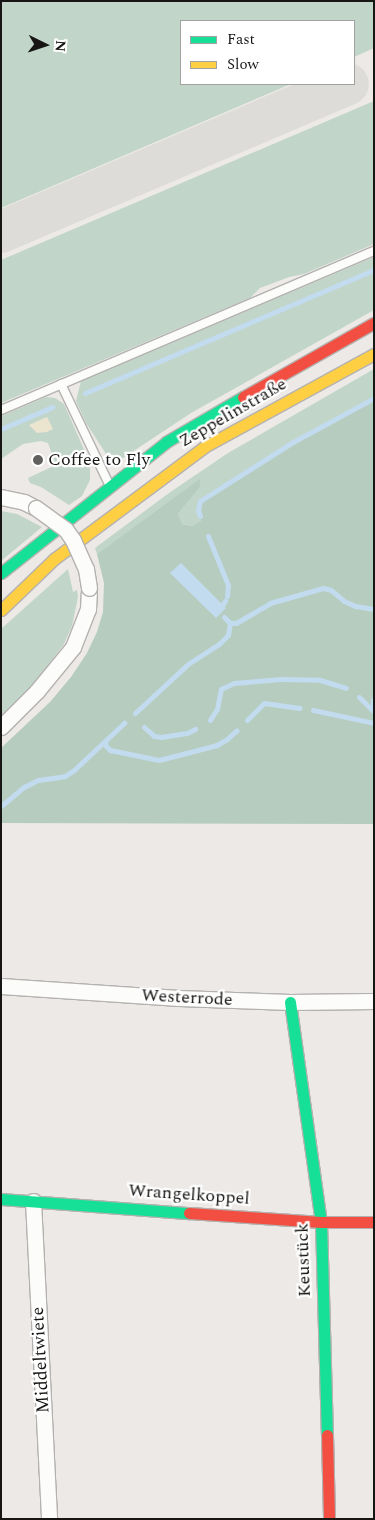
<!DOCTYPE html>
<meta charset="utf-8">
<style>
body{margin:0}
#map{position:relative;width:375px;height:1520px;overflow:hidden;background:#ece9e6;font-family:Spectral,serif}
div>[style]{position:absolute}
.green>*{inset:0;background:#c1d5c9}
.forest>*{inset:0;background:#b6ccbf}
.sand>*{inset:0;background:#ebe5cf}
.water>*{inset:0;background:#c2dbee}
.stream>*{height:5px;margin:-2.5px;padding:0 2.5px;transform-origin:2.5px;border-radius:2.5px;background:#c2dbee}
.taxiway>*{height:42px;margin:-21px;padding:0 21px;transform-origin:21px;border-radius:21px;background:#dddcd9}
.roads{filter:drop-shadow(1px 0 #b4b2b0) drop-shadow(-1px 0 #b4b2b0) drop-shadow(0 1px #b4b2b0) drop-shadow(0 -1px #b4b2b0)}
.lane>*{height:8px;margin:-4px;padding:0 4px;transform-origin:4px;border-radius:4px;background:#fcfcfb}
.street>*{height:15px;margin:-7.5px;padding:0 7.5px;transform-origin:7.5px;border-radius:7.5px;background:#fcfcfb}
.fast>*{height:11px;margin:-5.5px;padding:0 5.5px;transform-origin:5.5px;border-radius:5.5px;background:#16e098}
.slow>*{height:11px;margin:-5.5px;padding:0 5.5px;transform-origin:5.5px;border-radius:5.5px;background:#ffcf43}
.jam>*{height:11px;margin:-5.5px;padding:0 5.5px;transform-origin:5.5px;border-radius:5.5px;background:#f24e42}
.bridges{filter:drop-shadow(1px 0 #b4b2b0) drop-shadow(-1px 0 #b4b2b0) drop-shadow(0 1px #b4b2b0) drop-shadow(0 -1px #b4b2b0)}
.street-bridge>*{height:15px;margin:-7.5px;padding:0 7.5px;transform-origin:7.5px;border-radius:7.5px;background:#fcfcfb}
.dots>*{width:14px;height:14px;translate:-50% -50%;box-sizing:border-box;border:2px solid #fff;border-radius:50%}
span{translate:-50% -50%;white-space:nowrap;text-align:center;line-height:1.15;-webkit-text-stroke:4.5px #fff;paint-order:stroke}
.street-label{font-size:18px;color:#171614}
.poi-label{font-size:18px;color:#171614}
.left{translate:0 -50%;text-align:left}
.frame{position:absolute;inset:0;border:2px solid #171614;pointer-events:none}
.legend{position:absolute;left:180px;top:20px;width:175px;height:65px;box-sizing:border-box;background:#fff;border:1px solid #a2a2a1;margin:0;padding:6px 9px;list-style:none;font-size:15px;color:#171614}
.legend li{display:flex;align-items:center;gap:10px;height:25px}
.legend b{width:25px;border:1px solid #a2a2a1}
.north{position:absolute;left:20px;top:20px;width:50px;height:50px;-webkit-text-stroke:4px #fff;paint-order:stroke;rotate:94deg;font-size:14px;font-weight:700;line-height:20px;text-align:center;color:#171614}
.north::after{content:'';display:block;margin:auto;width:18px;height:22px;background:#171614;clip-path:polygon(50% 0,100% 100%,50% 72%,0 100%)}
</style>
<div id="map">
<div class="green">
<div style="clip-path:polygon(1px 1px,374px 1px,374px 48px,354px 57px,354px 21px,181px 21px,181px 84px,291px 84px,1px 208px)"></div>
<div style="clip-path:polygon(374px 101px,374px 244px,304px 274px,289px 277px,260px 288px,250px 298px,1px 403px,1px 260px)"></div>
<div style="clip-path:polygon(374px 257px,374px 310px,191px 413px,117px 462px,108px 457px,86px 423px,76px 401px,81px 381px)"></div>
<div style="clip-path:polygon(374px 369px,374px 398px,293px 442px,200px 501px,201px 521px,192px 526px,182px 524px,178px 514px,201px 486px,200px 480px,97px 554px,95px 548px,169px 493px,228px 453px)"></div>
<div style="clip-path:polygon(46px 397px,55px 398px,64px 404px,90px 463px,90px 480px,82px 496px,69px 505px,41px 487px,30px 483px,28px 478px,56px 465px,48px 443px,41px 441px,23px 444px,1px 459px,1px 416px)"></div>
<div style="clip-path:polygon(1px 511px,17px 514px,42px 527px,1px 561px)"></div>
<div style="clip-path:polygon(68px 569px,73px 592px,77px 590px,78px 597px,72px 626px,64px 644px,32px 686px,1px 716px,1px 629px)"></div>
</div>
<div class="forest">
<div style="clip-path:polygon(374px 398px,374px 824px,1px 823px,1px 748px,50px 702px,71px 677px,87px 653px,97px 632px,103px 612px,104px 583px,97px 554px,200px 479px,201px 486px,178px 514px,182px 524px,192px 526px,201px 521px,198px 510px,200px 501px,293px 442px)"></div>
</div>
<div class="sand">
<div style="clip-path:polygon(47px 417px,53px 429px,47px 432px,37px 433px,29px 425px)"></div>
</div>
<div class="water">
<div style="clip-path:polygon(181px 563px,226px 608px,216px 618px,170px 573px)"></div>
</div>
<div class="stream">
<div style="left:85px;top:393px;width:314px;rotate:-23.1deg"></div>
<div style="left:1px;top:429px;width:56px;rotate:-23.3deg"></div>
<div style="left:200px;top:516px;width:6px;rotate:-108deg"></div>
<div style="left:198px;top:510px;width:9px;rotate:-77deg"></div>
<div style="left:200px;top:501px;width:110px;rotate:-32.4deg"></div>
<div style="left:293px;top:442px;width:92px;rotate:-28.5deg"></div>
<div style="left:208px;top:536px;width:53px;rotate:67.8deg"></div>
<div style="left:228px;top:585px;width:11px;rotate:95deg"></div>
<div style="left:223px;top:604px;width:4px;rotate:-56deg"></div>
<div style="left:224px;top:617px;width:8px;rotate:45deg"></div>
<div style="left:230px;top:623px;width:6px"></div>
<div style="left:236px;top:623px;width:39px;rotate:-30deg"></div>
<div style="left:270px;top:603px;width:55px;rotate:-15.8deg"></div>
<div style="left:323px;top:588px;width:8px;rotate:14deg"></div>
<div style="left:331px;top:590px;width:17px;rotate:40deg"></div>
<div style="left:344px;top:601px;width:12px;rotate:24deg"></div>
<div style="left:355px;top:606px;width:19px;rotate:9deg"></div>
<div style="left:359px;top:697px;width:21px;rotate:45deg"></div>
<div style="left:373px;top:709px;width:9px;rotate:-90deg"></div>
<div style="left:313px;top:710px;width:62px;rotate:12deg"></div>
<div style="left:135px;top:713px;width:72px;rotate:-42.8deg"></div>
<div style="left:188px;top:664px;width:37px;rotate:-33deg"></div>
<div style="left:219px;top:644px;width:13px;rotate:-45deg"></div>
<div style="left:228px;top:635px;width:12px;rotate:-81deg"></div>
<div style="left:210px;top:720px;width:13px;rotate:-58deg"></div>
<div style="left:217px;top:709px;width:20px;rotate:-79deg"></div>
<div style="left:221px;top:689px;width:14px;rotate:-25deg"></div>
<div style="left:234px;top:683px;width:47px;rotate:-4.9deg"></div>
<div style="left:281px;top:679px;width:39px;rotate:1deg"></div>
<div style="left:320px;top:680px;width:27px;rotate:17deg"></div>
<div style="left:247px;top:720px;width:24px;rotate:-45deg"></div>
<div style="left:264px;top:703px;width:36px;rotate:8deg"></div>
<div style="left:144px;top:727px;width:13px;rotate:42deg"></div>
<div style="left:154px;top:736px;width:7px;rotate:8deg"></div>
<div style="left:161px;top:737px;width:26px;rotate:-9deg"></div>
<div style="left:187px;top:733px;width:9px;rotate:-27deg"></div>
<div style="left:105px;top:741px;width:5px;rotate:79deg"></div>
<div style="left:106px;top:746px;width:6px;rotate:45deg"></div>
<div style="left:110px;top:750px;width:50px;rotate:11.5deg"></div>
<div style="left:159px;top:760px;width:60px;rotate:-14.5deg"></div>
<div style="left:217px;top:745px;width:12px;rotate:-31deg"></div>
<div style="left:227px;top:739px;width:13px;rotate:-42deg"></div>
<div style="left:1px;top:806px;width:30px;rotate:-40deg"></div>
<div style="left:24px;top:787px;width:16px;rotate:-27deg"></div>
<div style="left:38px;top:780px;width:27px;rotate:-8deg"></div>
<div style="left:65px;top:776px;width:11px;rotate:-34deg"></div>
<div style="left:74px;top:770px;width:69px;rotate:-43.2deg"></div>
</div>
<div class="taxiway">
<div style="left:1px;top:232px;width:377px;rotate:-23.1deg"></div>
</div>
<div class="roads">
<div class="lane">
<div style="left:61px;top:384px;width:109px;rotate:64.4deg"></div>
<div style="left:1px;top:410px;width:405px;rotate:-23.1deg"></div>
</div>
<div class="street">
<div style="left:1px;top:497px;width:24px;rotate:12deg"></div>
<div style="left:24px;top:502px;width:13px;rotate:27deg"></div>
<div style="left:1px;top:727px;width:51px;rotate:-45deg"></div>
<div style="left:37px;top:691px;width:57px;rotate:-50.7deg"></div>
<div style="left:73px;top:647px;width:41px;rotate:-68.5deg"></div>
<div style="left:88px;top:609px;width:21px;rotate:-87deg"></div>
<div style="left:1px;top:986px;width:178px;rotate:3.9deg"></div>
<div style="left:179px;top:998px;width:111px;rotate:2.1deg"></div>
<div style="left:290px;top:1002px;width:84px;rotate:-0.7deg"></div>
<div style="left:33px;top:1201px;width:318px;rotate:87.1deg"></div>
</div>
<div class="fast">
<div style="left:1px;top:573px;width:211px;rotate:-38.4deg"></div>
<div style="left:166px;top:442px;width:89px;rotate:-30.3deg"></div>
<div style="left:290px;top:1002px;width:222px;rotate:82deg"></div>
<div style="left:321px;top:1222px;width:213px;rotate:88.4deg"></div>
<div style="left:1px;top:1199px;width:189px;rotate:4.3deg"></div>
</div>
<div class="slow">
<div style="left:1px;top:610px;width:74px;rotate:-43.9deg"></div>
<div style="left:54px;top:559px;width:187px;rotate:-36.7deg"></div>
<div style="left:204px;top:447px;width:194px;rotate:-28.7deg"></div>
</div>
<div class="jam">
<div style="left:243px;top:397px;width:150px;rotate:-29.5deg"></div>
<div style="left:189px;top:1213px;width:132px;rotate:3.9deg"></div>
<div style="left:321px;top:1222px;width:53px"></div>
<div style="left:327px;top:1435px;width:84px;rotate:88.6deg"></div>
</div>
</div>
<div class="bridges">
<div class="street-bridge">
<div style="left:36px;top:508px;width:37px;rotate:36deg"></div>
<div style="left:66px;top:530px;width:12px;rotate:55deg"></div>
<div style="left:73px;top:540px;width:32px;rotate:66deg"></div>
<div style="left:86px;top:569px;width:19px;rotate:81deg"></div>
</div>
</div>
<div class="dots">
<div style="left:38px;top:460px;background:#62605e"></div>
</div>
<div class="street-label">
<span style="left:233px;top:413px;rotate:-30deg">Zeppelinstraße</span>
<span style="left:187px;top:998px;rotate:3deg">Westerrode</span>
<span style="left:189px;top:1195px;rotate:4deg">Wrangelkoppel</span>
<span style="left:304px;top:1260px;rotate:-92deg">Keustück</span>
<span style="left:41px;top:1360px;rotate:-93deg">Middeltwiete</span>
</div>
<div class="poi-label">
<span class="left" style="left:48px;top:460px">Coffee to Fly</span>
</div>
<div class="frame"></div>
<ul class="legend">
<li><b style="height:6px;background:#16e098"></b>Fast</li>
<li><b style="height:6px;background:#ffcf43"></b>Slow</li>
</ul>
<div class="north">N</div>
</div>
